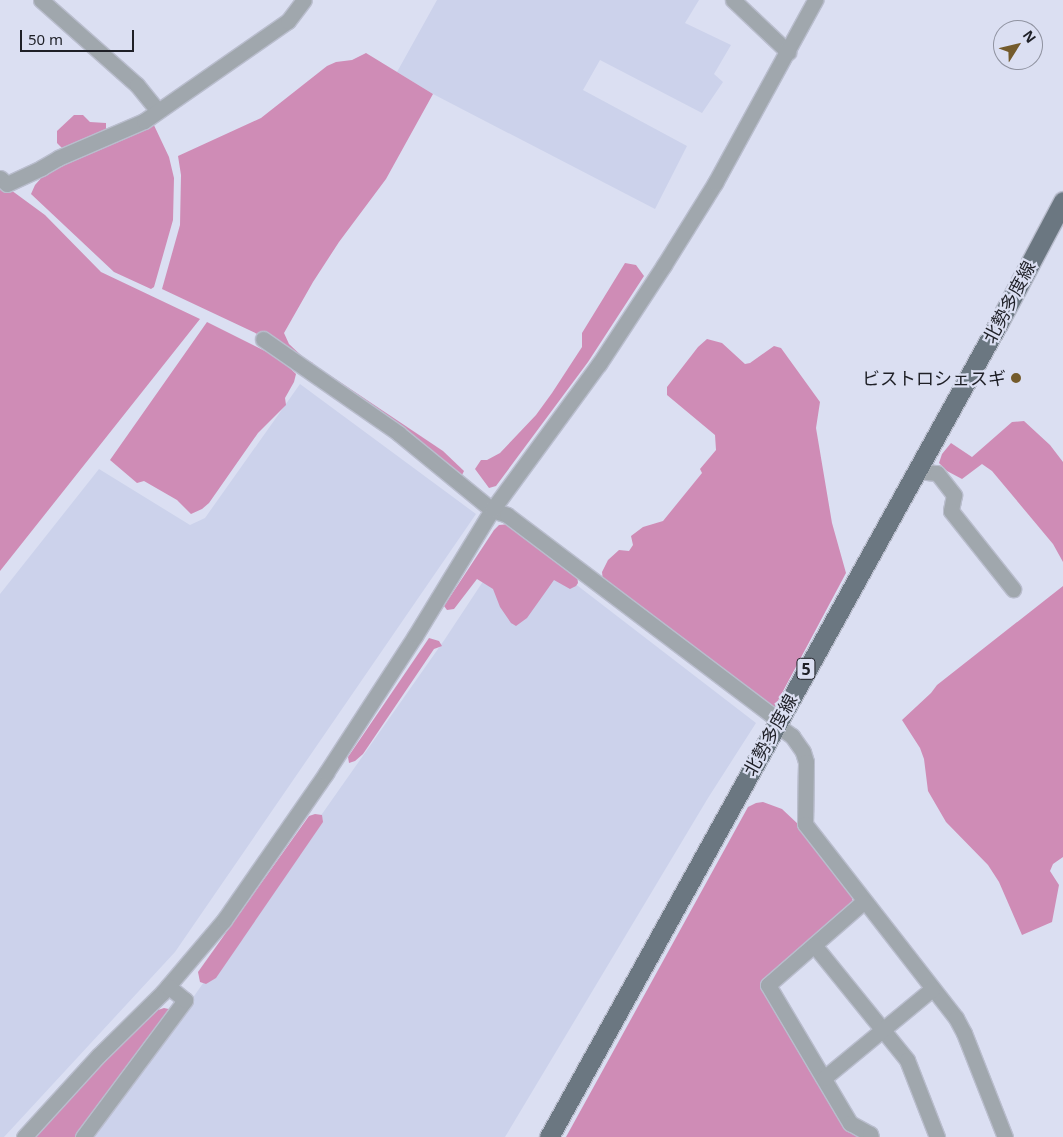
<!DOCTYPE html>
<meta charset="utf-8">
<style>
body{margin:0}
#map{position:relative;width:1063px;height:1137px;overflow:hidden;background:#dbdff2;font-family:"Noto Sans","Noto Sans JP",sans-serif}
div>[style]{position:absolute}
.built>*{inset:0;background:#ccd2eb}
.forest>*{inset:0;background:#cf8cb6}
.roads{filter:drop-shadow(1px 0 #b9bdcd) drop-shadow(-1px 0 #b9bdcd) drop-shadow(0 1px #b9bdcd) drop-shadow(0 -1px #b9bdcd)}
.minor>*{height:15px;margin:-7.5px;padding:0 7.5px;transform-origin:7.5px;border-radius:7.5px;background:#a0a7ad}
.major>*{height:19px;margin:-9.5px;padding:0 9.5px;transform-origin:9.5px;border-radius:9.5px;background:#6b7781}
.dots>*{width:14px;height:14px;translate:-50% -50%;box-sizing:border-box;border:2px solid #dbdff2;border-radius:50%}
span{translate:-50% -50%;white-space:nowrap;text-align:center;line-height:1.15;-webkit-text-stroke:4.5px #dbdff2;paint-order:stroke}
.shield-label span{padding:1px 4px;background:#dbdff2;border:1px solid;border-radius:4px;-webkit-text-stroke-width:0}
.shield-label{font-size:16px;color:#1f2027;font-weight:700}
.street-label{font-size:18px;color:#1f2027}
.poi-label{font-size:18px;color:#1f2027}
.right{translate:-100% -50%;text-align:right}
.north{position:absolute;left:993px;top:20px;width:50px;height:50px;box-sizing:border-box;background:#dbdff2;border:1px solid #9093a1;border-radius:50%;rotate:54deg;font-size:14px;font-weight:700;line-height:20px;text-align:center;color:#1f2027}
.north::after{content:'';display:block;margin:auto;width:18px;height:22px;background:#745b2c;clip-path:polygon(50% 0,100% 100%,50% 72%,0 100%)}
.scale{position:absolute;left:20px;top:30px;width:114px;height:22px;box-sizing:border-box;border:2px solid #1f2027;border-top:0;padding-left:6px;font-size:15px;line-height:18px;white-space:nowrap;color:#1f2027;-webkit-text-stroke:4px #dbdff2;paint-order:stroke}
</style>
<div id="map">
<div class="built">
<div style="clip-path:polygon(437px 0,699px 0,685px 23px,731px 45px,714px 74px,723px 82px,702px 113px,600px 60px,583px 90px,687px 146px,655px 209px,433px 94px,397px 72px)"></div>
<div style="clip-path:polygon(300px 384px,476px 514px,175px 952px,4px 1137px,0 1137px,0 594px,99px 469px,190px 525px,205px 518px)"></div>
<div style="clip-path:polygon(513px 536px,756px 723px,708px 798px,505px 1137px,95px 1137px,445px 639px)"></div>
</div>
<div class="forest">
<div style="clip-path:polygon(366px 53px,433px 94px,386px 179px,339px 242px,313px 282px,284px 333px,289px 344px,305px 359px,313px 363px,308px 365px,268px 339px,162px 289px,180px 225px,181px 175px,178px 156px,261px 118px,327px 66px,336px 62px,352px 60px)"></div>
<div style="clip-path:polygon(74px 115px,83px 115px,90px 122px,106px 123px,106px 132px,64px 150px,57px 143px,57px 131px)"></div>
<div style="clip-path:polygon(152px 121px,169px 157px,174px 178px,173px 220px,154px 287px,151px 289px,114px 272px,31px 194px,35px 185px,51px 167px,133px 135px)"></div>
<div style="clip-path:polygon(0 182px,45px 215px,101px 272px,200px 319px,0 571px)"></div>
<div style="clip-path:polygon(625px 263px,636px 265px,644px 276px,588px 362px,496px 486px,489px 488px,475px 469px,481px 460px,487px 460px,500px 453px,536px 415px,552px 393px,582px 347px,582px 333px)"></div>
<div style="clip-path:polygon(207px 322px,279px 358px,296px 374px,294px 382px,285px 398px,286px 405px,258px 433px,209px 503px,202px 509px,191px 514px,177px 500px,144px 481px,137px 483px,110px 460px)"></div>
<div style="clip-path:polygon(707px 339px,722px 343px,745px 364px,750px 363px,774px 346px,781px 348px,820px 402px,816px 428px,832px 523px,846px 573px,774px 708px,603px 581px,602px 572px,608px 560px,619px 550px,629px 551px,633px 545px,631px 536px,643px 527px,663px 521px,702px 473px,700px 469px,716px 450px,715px 435px,667px 395px,667px 387px,698px 347px)"></div>
<div style="clip-path:polygon(328px 374px,443px 451px,464px 471px,461px 477px,325px 377px)"></div>
<div style="clip-path:polygon(1024px 421px,1050px 445px,1063px 462px,1063px 562px,1053px 544px,992px 471px,982px 464px,962px 479px,947px 471px,939px 463px,942px 454px,951px 443px,972px 457px,1012px 422px)"></div>
<div style="clip-path:polygon(511px 524px,577px 575px,578px 583px,576px 586px,570px 589px,554px 580px,527px 618px,516px 626px,511px 623px,500px 607px,493px 589px,477px 579px,454px 609px,447px 610px,444px 606px,494px 530px,499px 525px)"></div>
<div style="clip-path:polygon(1063px 586px,1063px 857px,1053px 864px,1050px 871px,1059px 885px,1052px 922px,1022px 935px,999px 882px,988px 865px,946px 822px,928px 791px,924px 759px,920px 748px,902px 720px,931px 693px,937px 685px)"></div>
<div style="clip-path:polygon(429px 638px,439px 641px,442px 646px,434px 649px,363px 754px,355px 761px,349px 763px,348px 757px)"></div>
<div style="clip-path:polygon(763px 802px,782px 809px,799px 825px,852px 897px,853px 904px,762px 984px,864px 1137px,566px 1137px,748px 807px,756px 803px)"></div>
<div style="clip-path:polygon(315px 814px,322px 815px,323px 822px,216px 978px,206px 984px,200px 982px,198px 972px,309px 816px)"></div>
<div style="clip-path:polygon(164px 1008px,173px 1010px,78px 1137px,35px 1137px,106px 1059px,158px 1010px)"></div>
</div>
<div class="roads">
<div class="minor">
<div style="left:41px;top:0;width:128px;rotate:41.5deg"></div>
<div style="left:137px;top:85px;width:33px;rotate:51deg"></div>
<div style="left:733px;top:0;width:76px;rotate:43.4deg"></div>
<div style="left:0;top:178px;width:9px;rotate:41deg"></div>
<div style="left:7px;top:184px;width:38px;rotate:-25deg"></div>
<div style="left:41px;top:168px;width:20px;rotate:-30deg"></div>
<div style="left:58px;top:158px;width:94px;rotate:-23.3deg"></div>
<div style="left:144px;top:121px;width:175px;rotate:-34.8deg"></div>
<div style="left:288px;top:21px;width:26px;rotate:-53deg"></div>
<div style="left:263px;top:339px;width:165px;rotate:34.8deg"></div>
<div style="left:398px;top:433px;width:122px;rotate:39.3deg"></div>
<div style="left:492px;top:510px;width:16px;rotate:18deg"></div>
<div style="left:507px;top:515px;width:340px;rotate:37.1deg"></div>
<div style="left:917px;top:471px;width:20px;rotate:6deg"></div>
<div style="left:937px;top:473px;width:28px;rotate:52deg"></div>
<div style="left:954px;top:495px;width:16px;rotate:101deg"></div>
<div style="left:951px;top:511px;width:100px;rotate:51.5deg"></div>
<div style="left:775px;top:724px;width:21px;rotate:35deg"></div>
<div style="left:792px;top:736px;width:19px;rotate:55deg"></div>
<div style="left:803px;top:752px;width:10px;rotate:73deg"></div>
<div style="left:806px;top:762px;width:62px;rotate:90.9deg"></div>
<div style="left:805px;top:824px;width:246px;rotate:52.1deg"></div>
<div style="left:956px;top:1018px;width:17px;rotate:62deg"></div>
<div style="left:964px;top:1033px;width:112px;rotate:68.5deg"></div>
<div style="left:863px;top:902px;width:126px;rotate:138.9deg"></div>
<div style="left:768px;top:985px;width:161px;rotate:59.3deg"></div>
<div style="left:850px;top:1123px;width:23px;rotate:29deg"></div>
<div style="left:870px;top:1134px;width:3px;rotate:72deg"></div>
<div style="left:814px;top:945px;width:148px;rotate:51deg"></div>
<div style="left:907px;top:1060px;width:83px;rotate:68.7deg"></div>
<div style="left:824px;top:1078px;width:140px;rotate:-39.5deg"></div>
<div style="left:24px;top:1137px;width:111px;rotate:-47.6deg"></div>
<div style="left:99px;top:1055px;width:90px;rotate:-44.5deg"></div>
<div style="left:163px;top:992px;width:94px;rotate:-49.7deg"></div>
<div style="left:224px;top:920px;width:179px;rotate:-55.2deg"></div>
<div style="left:326px;top:773px;width:163px;rotate:-57deg"></div>
<div style="left:415px;top:636px;width:148px;rotate:-58.6deg"></div>
<div style="left:492px;top:510px;width:181px;rotate:-53.8deg"></div>
<div style="left:599px;top:364px;width:118px;rotate:-56.7deg"></div>
<div style="left:664px;top:265px;width:97px;rotate:-58.1deg"></div>
<div style="left:715px;top:183px;width:209px;rotate:-61.3deg"></div>
<div style="left:83px;top:1137px;width:171px;rotate:-53.3deg"></div>
<div style="left:185px;top:1000px;width:22px;rotate:-141deg"></div>
</div>
<div class="major">
<div style="left:549px;top:1137px;width:929px;rotate:-61.09deg"></div>
<div style="left:998px;top:324px;width:139px;rotate:-62.1deg"></div>
</div>
</div>
<div class="dots">
<div style="left:1016px;top:378px;background:#745b2c"></div>
</div>
<div class="shield-label">
<span style="left:806px;top:669px">5</span>
</div>
<div class="street-label">
<span style="left:1009px;top:302px;rotate:-62deg">北勢多度線</span>
<span style="left:770px;top:735px;rotate:-61deg">北勢多度線</span>
</div>
<div class="poi-label">
<span class="right" style="left:1006px;top:378px">ビストロシェスギ</span>
</div>
<div class="north">N</div>
<div class="scale">50 m</div>
</div>
